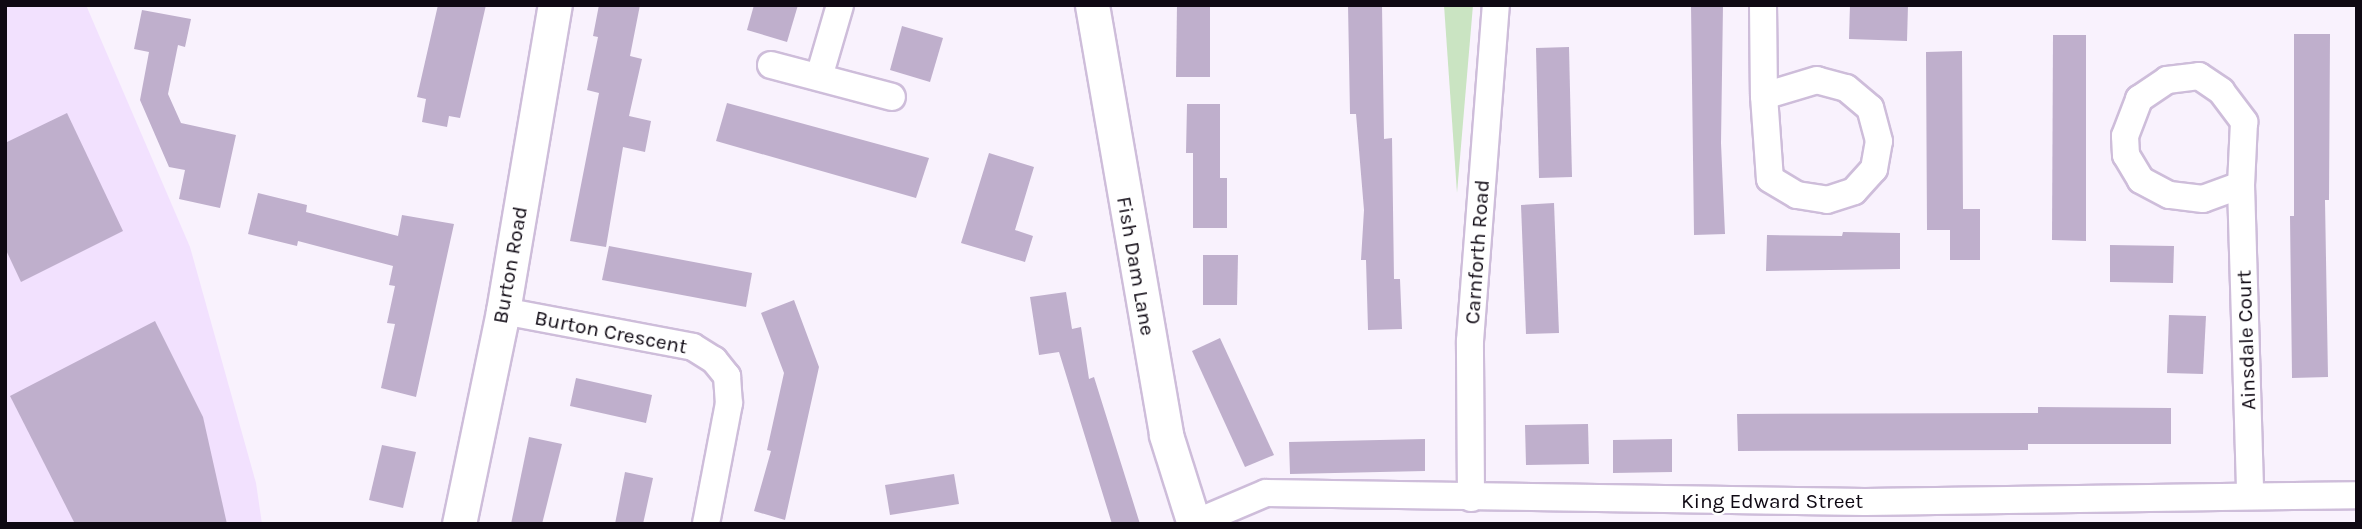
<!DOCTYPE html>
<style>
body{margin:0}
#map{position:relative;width:2362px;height:529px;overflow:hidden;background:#f9f2fd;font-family:Karla,sans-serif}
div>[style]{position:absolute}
.built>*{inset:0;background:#f2e1fe}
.green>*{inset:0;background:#cae4c2}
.building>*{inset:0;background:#bfafcc}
.roads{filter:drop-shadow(2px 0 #cebdda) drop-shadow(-2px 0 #cebdda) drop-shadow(0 2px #cebdda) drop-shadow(0 -2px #cebdda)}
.minor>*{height:26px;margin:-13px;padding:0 13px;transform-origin:13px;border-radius:13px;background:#fff}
.tertiary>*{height:33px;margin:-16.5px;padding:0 16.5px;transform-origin:16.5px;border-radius:16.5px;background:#fff}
span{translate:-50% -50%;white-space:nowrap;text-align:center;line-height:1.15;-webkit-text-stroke:5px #fff;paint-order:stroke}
.street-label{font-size:21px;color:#0f0913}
.frame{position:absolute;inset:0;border:7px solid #0f0913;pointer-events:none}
</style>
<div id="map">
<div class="built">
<div style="clip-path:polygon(5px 5px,86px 5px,190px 247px,256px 483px,262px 524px,5px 524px)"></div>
</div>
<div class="green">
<div style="clip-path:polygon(1444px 5px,1473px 5px,1457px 193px)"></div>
</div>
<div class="building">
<div style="clip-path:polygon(438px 5px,486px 5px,460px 118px,449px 116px,447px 127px,422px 122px,426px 99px,417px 97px)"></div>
<div style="clip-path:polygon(599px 5px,640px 5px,630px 56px,642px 59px,629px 116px,651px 121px,645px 152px,623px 147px,606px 247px,570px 241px,599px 93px,587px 90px,598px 37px,593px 36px)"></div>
<div style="clip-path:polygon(754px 5px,798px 5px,787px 42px,747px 30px)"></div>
<div style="clip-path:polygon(1177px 5px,1210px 5px,1210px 77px,1176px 77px)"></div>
<div style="clip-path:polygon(1348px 5px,1382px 5px,1384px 139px,1392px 138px,1394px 279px,1400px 279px,1402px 329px,1368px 330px,1366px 260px,1361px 260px,1364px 210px,1356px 114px,1350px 114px)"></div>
<div style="clip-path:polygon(1691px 5px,1723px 5px,1721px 143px,1725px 234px,1694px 235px)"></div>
<div style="clip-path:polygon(1850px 5px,1908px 5px,1907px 41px,1849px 39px)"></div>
<div style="clip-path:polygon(142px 10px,191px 19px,185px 47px,178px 45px,168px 94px,181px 123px,236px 135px,220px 208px,179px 199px,185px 170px,169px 167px,140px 100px,149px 52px,134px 49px)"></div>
<div style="clip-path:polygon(902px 26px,943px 38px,930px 82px,890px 70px)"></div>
<div style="clip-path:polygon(2294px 34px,2330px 34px,2329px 200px,2325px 200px,2328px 377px,2292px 378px,2290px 216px,2294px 216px)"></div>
<div style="clip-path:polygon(2053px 35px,2086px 35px,2086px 241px,2052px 240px)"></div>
<div style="clip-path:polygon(1569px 47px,1572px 177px,1539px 178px,1536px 48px)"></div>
<div style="clip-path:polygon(1962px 51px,1963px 209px,1980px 209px,1980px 260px,1950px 260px,1950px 230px,1927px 230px,1926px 52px)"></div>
<div style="clip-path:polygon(727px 103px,929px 158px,916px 198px,716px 141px)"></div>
<div style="clip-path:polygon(1187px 104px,1220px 104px,1220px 178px,1227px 178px,1227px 228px,1193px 228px,1193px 153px,1186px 153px)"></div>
<div style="clip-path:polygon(67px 113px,123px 231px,21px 282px,5px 248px,5px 143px)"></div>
<div style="clip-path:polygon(989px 153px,1034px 167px,1015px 230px,1033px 236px,1025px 262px,961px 243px)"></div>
<div style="clip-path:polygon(258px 193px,307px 205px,306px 212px,398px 236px,402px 215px,454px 224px,416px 397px,381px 388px,395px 324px,387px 323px,395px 286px,389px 285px,393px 266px,298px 241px,297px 246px,248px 234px)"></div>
<div style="clip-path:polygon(1554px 203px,1559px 333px,1526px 334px,1521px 205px)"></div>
<div style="clip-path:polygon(1843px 232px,1900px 233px,1900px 269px,1766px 271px,1767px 235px,1842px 236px)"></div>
<div style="clip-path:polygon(2110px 245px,2174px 246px,2173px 283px,2110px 282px)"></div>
<div style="clip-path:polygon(609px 246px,752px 273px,746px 307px,602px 280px)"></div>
<div style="clip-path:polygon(1203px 255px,1238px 255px,1237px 305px,1203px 305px)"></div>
<div style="clip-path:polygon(1066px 292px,1072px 329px,1081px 327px,1089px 379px,1094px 377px,1140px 524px,1112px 524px,1059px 352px,1039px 355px,1030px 297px)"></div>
<div style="clip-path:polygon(794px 300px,819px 367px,785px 520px,754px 511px,771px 451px,767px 450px,784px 373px,761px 313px)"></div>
<div style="clip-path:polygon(2169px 315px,2206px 316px,2203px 374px,2167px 373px)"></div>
<div style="clip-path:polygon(155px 321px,203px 417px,227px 524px,75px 524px,10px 396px)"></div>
<div style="clip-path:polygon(1220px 338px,1274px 455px,1245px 467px,1192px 351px)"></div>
<div style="clip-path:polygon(576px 378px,652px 395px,646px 423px,570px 406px)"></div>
<div style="clip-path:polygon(2038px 407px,2171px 408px,2171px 444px,2028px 444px,2028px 450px,1738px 451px,1737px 414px,2038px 413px)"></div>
<div style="clip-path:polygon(1588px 424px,1589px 464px,1526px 465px,1525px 425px)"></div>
<div style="clip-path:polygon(529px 437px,562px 444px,542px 524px,511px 524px)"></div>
<div style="clip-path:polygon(1425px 439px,1425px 471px,1290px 474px,1289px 442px)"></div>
<div style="clip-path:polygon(1672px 439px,1672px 472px,1613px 473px,1613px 440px)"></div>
<div style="clip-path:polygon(382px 445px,416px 452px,403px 508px,369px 500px)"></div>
<div style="clip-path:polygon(625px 472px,653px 478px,643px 524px,615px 524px)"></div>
<div style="clip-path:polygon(954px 474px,959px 504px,890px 515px,885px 485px)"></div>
</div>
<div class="roads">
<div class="minor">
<div style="left:1763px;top:5px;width:91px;rotate:89.4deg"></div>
<div style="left:1764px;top:96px;width:83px;rotate:85.9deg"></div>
<div style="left:1770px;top:179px;width:31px;rotate:31deg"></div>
<div style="left:1797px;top:195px;width:30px;rotate:9deg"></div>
<div style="left:1827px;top:200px;width:28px;rotate:-18deg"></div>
<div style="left:1854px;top:191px;width:30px;rotate:-48deg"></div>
<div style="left:1874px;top:169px;width:28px;rotate:-80deg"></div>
<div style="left:1879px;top:141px;width:34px;rotate:-105deg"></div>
<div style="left:1870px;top:108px;width:31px;rotate:-140deg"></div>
<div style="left:1846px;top:88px;width:30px;rotate:-165deg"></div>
<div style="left:1817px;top:80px;width:55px;rotate:163.2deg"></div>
<div style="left:771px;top:65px;width:125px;rotate:14.8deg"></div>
<div style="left:819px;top:77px;width:75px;rotate:-73.7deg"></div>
<div style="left:2241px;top:185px;width:40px;rotate:159.8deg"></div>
<div style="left:2203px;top:199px;width:34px;rotate:-173deg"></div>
<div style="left:2169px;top:195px;width:32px;rotate:-152deg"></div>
<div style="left:2141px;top:180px;width:29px;rotate:-121deg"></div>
<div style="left:2126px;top:155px;width:19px;rotate:-93deg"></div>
<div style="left:2125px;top:136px;width:40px;rotate:-69deg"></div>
<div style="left:2139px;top:99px;width:34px;rotate:-34deg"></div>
<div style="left:2167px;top:80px;width:32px;rotate:-7deg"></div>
<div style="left:2199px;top:76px;width:27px;rotate:34deg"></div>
<div style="left:2221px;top:91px;width:39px;rotate:53deg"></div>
<div style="left:2244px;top:122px;width:63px;rotate:92.7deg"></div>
<div style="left:2241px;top:185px;width:311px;rotate:88.3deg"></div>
<div style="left:503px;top:311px;width:193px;rotate:10.7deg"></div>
<div style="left:693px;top:347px;width:25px;rotate:32deg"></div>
<div style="left:714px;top:360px;width:21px;rotate:51deg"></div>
<div style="left:727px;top:376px;width:27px;rotate:86deg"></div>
<div style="left:729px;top:403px;width:123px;rotate:100.8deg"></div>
<div style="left:1471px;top:498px;width:157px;rotate:-90.4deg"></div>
<div style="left:1470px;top:341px;width:337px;rotate:-85.6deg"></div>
<div style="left:1193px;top:524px;width:79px;rotate:-23deg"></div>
<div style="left:1266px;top:493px;width:599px;rotate:0.86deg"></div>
<div style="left:1865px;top:502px;width:492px;rotate:-0.8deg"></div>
</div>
<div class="tertiary">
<div style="left:1092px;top:5px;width:436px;rotate:80.2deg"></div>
<div style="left:1166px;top:435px;width:93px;rotate:72.5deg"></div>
<div style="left:459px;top:524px;width:217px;rotate:-78.3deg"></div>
<div style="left:503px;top:311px;width:310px;rotate:-80.4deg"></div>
</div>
</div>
<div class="street-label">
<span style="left:1477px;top:252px;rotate:-86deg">Carnforth Road</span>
<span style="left:510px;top:265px;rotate:-80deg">Burton Road</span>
<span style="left:1136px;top:266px;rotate:80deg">Fish Dam Lane</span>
<span style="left:611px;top:332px;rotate:11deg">Burton Crescent</span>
<span style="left:2246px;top:340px;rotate:-92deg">Ainsdale Court</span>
<span style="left:1772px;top:501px">King Edward Street</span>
</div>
<div class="frame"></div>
</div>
